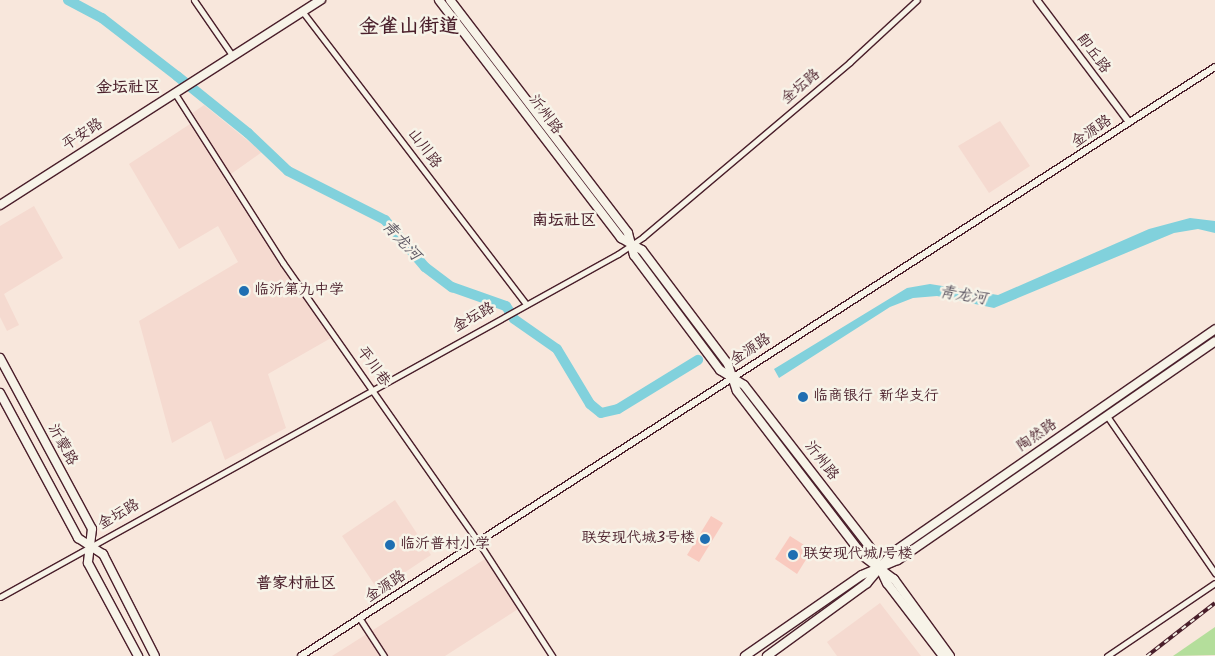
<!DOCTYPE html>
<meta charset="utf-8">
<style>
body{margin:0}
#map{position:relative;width:1215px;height:656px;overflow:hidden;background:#f8e7dc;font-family:Kalam,"LXGW WenKai TC",sans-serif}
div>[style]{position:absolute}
.built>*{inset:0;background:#f5dad0}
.green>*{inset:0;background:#b4de9b}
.water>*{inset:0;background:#81d1dc}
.river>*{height:10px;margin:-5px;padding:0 5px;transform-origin:5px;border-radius:5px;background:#81d1dc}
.building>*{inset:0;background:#f9cabf}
.roads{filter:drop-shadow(1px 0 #4a1f2b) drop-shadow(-1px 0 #4a1f2b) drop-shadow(0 1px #4a1f2b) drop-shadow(0 -1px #4a1f2b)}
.minor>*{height:5px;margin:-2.5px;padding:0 2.5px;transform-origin:2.5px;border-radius:2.5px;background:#f7f3e8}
.tertiary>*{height:6px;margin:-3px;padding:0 3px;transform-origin:3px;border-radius:3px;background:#f7f3e8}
.secondary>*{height:8px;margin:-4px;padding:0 4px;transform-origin:4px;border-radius:4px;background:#f7f3e8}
.primary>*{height:8px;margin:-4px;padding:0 4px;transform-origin:4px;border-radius:4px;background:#f7f3e8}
.rail>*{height:4px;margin-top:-2px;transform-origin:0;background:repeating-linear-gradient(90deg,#f7f3e8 0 5.5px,#4a1f2b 0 11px);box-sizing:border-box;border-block:1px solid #4a1f2b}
.dots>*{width:14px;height:14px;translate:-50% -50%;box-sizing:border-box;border:2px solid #f7f3e8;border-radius:50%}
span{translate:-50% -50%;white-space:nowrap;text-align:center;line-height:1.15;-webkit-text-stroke:5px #f7f3e8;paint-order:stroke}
.street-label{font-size:15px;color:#4a1f2b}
.poi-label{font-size:15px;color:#4a1f2b}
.left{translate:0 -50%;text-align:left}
.right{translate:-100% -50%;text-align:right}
.neighbourhood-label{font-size:16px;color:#4a1f2b;font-weight:700}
.water-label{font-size:16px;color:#5a5460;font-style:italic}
.district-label{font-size:20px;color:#4a1f2b;font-weight:700}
</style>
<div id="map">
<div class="built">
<div style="clip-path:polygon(204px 105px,262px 152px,224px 179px,331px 338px,268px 374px,286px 428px,225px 460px,211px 421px,172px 443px,139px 321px,238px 262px,218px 226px,179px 249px,129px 164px,190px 124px,220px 169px,225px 166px,191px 114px)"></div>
<div style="clip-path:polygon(1000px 121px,1030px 166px,989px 193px,958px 146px)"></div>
<div style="clip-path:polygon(34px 206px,63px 258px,4px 294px,19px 325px,7px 331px,0 317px,0 226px)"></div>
<div style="clip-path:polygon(395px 500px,431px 555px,378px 590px,342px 536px)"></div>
<div style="clip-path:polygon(485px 559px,518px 609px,445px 656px,332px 656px)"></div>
<div style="clip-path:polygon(880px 603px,921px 656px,837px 656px,827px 642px)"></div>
</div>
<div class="green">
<div style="clip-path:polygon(1215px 627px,1215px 655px,1173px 656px)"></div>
</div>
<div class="water">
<div style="clip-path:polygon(1190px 218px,1215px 221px,1215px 233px,1198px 229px,1174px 233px,994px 308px,937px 296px,913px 298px,890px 307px,779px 378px,774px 369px,907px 288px,930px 284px,998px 295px,1149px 229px)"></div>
</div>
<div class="river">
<div style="left:68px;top:0;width:38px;rotate:28deg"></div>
<div style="left:102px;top:18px;width:95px;rotate:37.7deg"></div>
<div style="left:177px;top:76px;width:91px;rotate:38.8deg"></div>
<div style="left:248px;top:133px;width:55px;rotate:43.5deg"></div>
<div style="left:288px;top:171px;width:109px;rotate:26.8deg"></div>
<div style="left:385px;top:220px;width:62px;rotate:49.6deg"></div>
<div style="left:425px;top:267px;width:34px;rotate:37deg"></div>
<div style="left:452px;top:287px;width:57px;rotate:19.4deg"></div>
<div style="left:506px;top:306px;width:15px;rotate:58deg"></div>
<div style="left:514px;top:319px;width:52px;rotate:34.9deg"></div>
<div style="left:557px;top:349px;width:64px;rotate:59deg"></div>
<div style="left:590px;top:404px;width:14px;rotate:39deg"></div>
<div style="left:601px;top:413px;width:17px;rotate:-13deg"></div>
<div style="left:618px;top:409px;width:94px;rotate:-31.5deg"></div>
</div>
<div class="building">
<div style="clip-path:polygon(711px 516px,723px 523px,699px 562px,687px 555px)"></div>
<div style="clip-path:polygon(790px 536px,812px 550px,797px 574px,775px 559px)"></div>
</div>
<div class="roads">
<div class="minor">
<div style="left:194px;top:0;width:67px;rotate:55.4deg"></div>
<div style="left:302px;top:11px;width:369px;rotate:52.6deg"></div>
<div style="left:174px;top:92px;width:203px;rotate:57.5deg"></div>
<div style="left:283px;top:263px;width:342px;rotate:55deg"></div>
<div style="left:479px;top:543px;width:135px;rotate:57.1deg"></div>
<div style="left:1107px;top:416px;width:191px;rotate:55.5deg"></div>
<div style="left:0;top:597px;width:707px;rotate:-29.03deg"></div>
<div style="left:618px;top:254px;width:30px;rotate:-34deg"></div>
<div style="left:643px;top:237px;width:271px;rotate:-40.2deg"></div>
<div style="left:850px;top:62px;width:91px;rotate:-42.8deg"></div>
<div style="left:360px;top:619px;width:44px;rotate:57deg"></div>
<div style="left:1107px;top:656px;width:130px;rotate:-34.1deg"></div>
</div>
<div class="tertiary">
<div style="left:1037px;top:0;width:153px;rotate:53deg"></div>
<div style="left:301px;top:656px;width:1087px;rotate:-32.8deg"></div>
</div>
<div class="secondary">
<div style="left:0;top:205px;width:381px;rotate:-32.6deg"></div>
</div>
<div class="primary">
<div style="left:439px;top:0;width:300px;rotate:52.6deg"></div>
<div style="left:621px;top:238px;width:24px;rotate:30deg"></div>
<div style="left:642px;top:250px;width:143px;rotate:53deg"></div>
<div style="left:728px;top:364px;width:28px;rotate:72deg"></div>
<div style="left:737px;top:391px;width:208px;rotate:52.6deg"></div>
<div style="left:863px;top:556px;width:39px;rotate:37deg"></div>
<div style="left:894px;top:579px;width:95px;rotate:54deg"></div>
<div style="left:450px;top:0;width:293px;rotate:52.6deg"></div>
<div style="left:628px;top:233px;width:23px;rotate:75deg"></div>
<div style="left:634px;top:255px;width:144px;rotate:53.2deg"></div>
<div style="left:720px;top:370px;width:28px;rotate:32deg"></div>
<div style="left:744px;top:385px;width:207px;rotate:52.2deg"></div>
<div style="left:871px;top:549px;width:38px;rotate:65deg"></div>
<div style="left:887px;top:583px;width:92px;rotate:52.5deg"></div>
<div style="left:0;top:358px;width:194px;rotate:61.7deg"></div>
<div style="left:92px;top:529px;width:34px;rotate:97deg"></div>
<div style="left:88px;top:563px;width:106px;rotate:61.7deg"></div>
<div style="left:0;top:393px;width:165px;rotate:61.7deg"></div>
<div style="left:78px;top:538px;width:30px;rotate:33deg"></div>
<div style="left:103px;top:554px;width:114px;rotate:63deg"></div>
<div style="left:745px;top:656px;width:142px;rotate:-34.7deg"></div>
<div style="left:862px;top:575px;width:39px;rotate:-23deg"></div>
<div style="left:898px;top:560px;width:385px;rotate:-34.6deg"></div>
<div style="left:767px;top:656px;width:124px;rotate:-36.1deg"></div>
<div style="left:867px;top:583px;width:39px;rotate:-50deg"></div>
<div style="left:892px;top:553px;width:393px;rotate:-34.7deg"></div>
</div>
</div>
<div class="rail">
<div style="left:1147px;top:656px;width:86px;rotate:-37.9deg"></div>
</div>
<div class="dots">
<div style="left:244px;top:291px;background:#1f6fb2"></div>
<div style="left:803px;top:397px;background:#1f6fb2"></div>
<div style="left:705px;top:539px;background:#1f6fb2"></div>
<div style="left:390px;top:545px;background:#1f6fb2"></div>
<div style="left:793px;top:555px;background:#1f6fb2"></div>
</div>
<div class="street-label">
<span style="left:1093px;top:54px;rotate:53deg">即丘路</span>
<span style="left:801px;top:87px;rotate:-40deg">金坛路</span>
<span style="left:545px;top:115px;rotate:53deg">沂州路</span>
<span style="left:1092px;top:132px;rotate:-34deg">金源路</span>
<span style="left:83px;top:135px;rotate:-33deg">平安路</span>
<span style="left:424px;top:149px;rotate:53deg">山川路</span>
<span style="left:474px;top:318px;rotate:-29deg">金坛路</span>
<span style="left:751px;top:350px;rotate:-33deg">金源路</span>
<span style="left:373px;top:367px;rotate:54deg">平川巷</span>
<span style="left:1037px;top:436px;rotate:-35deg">陶然路</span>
<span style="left:62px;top:445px;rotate:61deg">沂蒙路</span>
<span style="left:821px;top:461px;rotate:52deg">沂州路</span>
<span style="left:119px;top:515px;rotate:-30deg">金坛路</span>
<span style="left:386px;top:587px;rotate:-33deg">金源路</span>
</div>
<div class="poi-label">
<span class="left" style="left:254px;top:291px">临沂第九中学</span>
<span class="left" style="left:813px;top:397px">临商银行 新华支行</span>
<span class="right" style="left:695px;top:539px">联安现代城3号楼</span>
<span class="left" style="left:400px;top:545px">临沂普村小学</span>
<span class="left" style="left:803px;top:555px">联安现代城1号楼</span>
</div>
<div class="neighbourhood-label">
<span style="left:128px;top:88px">金坛社区</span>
<span style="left:564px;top:221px">南坛社区</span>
<span style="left:296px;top:584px">普家村社区</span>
</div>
<div class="water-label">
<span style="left:401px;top:241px;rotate:47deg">青龙河</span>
<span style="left:963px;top:296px;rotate:9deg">青龙河</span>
</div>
<div class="district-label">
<span style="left:409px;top:27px">金雀山街道</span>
</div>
</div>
